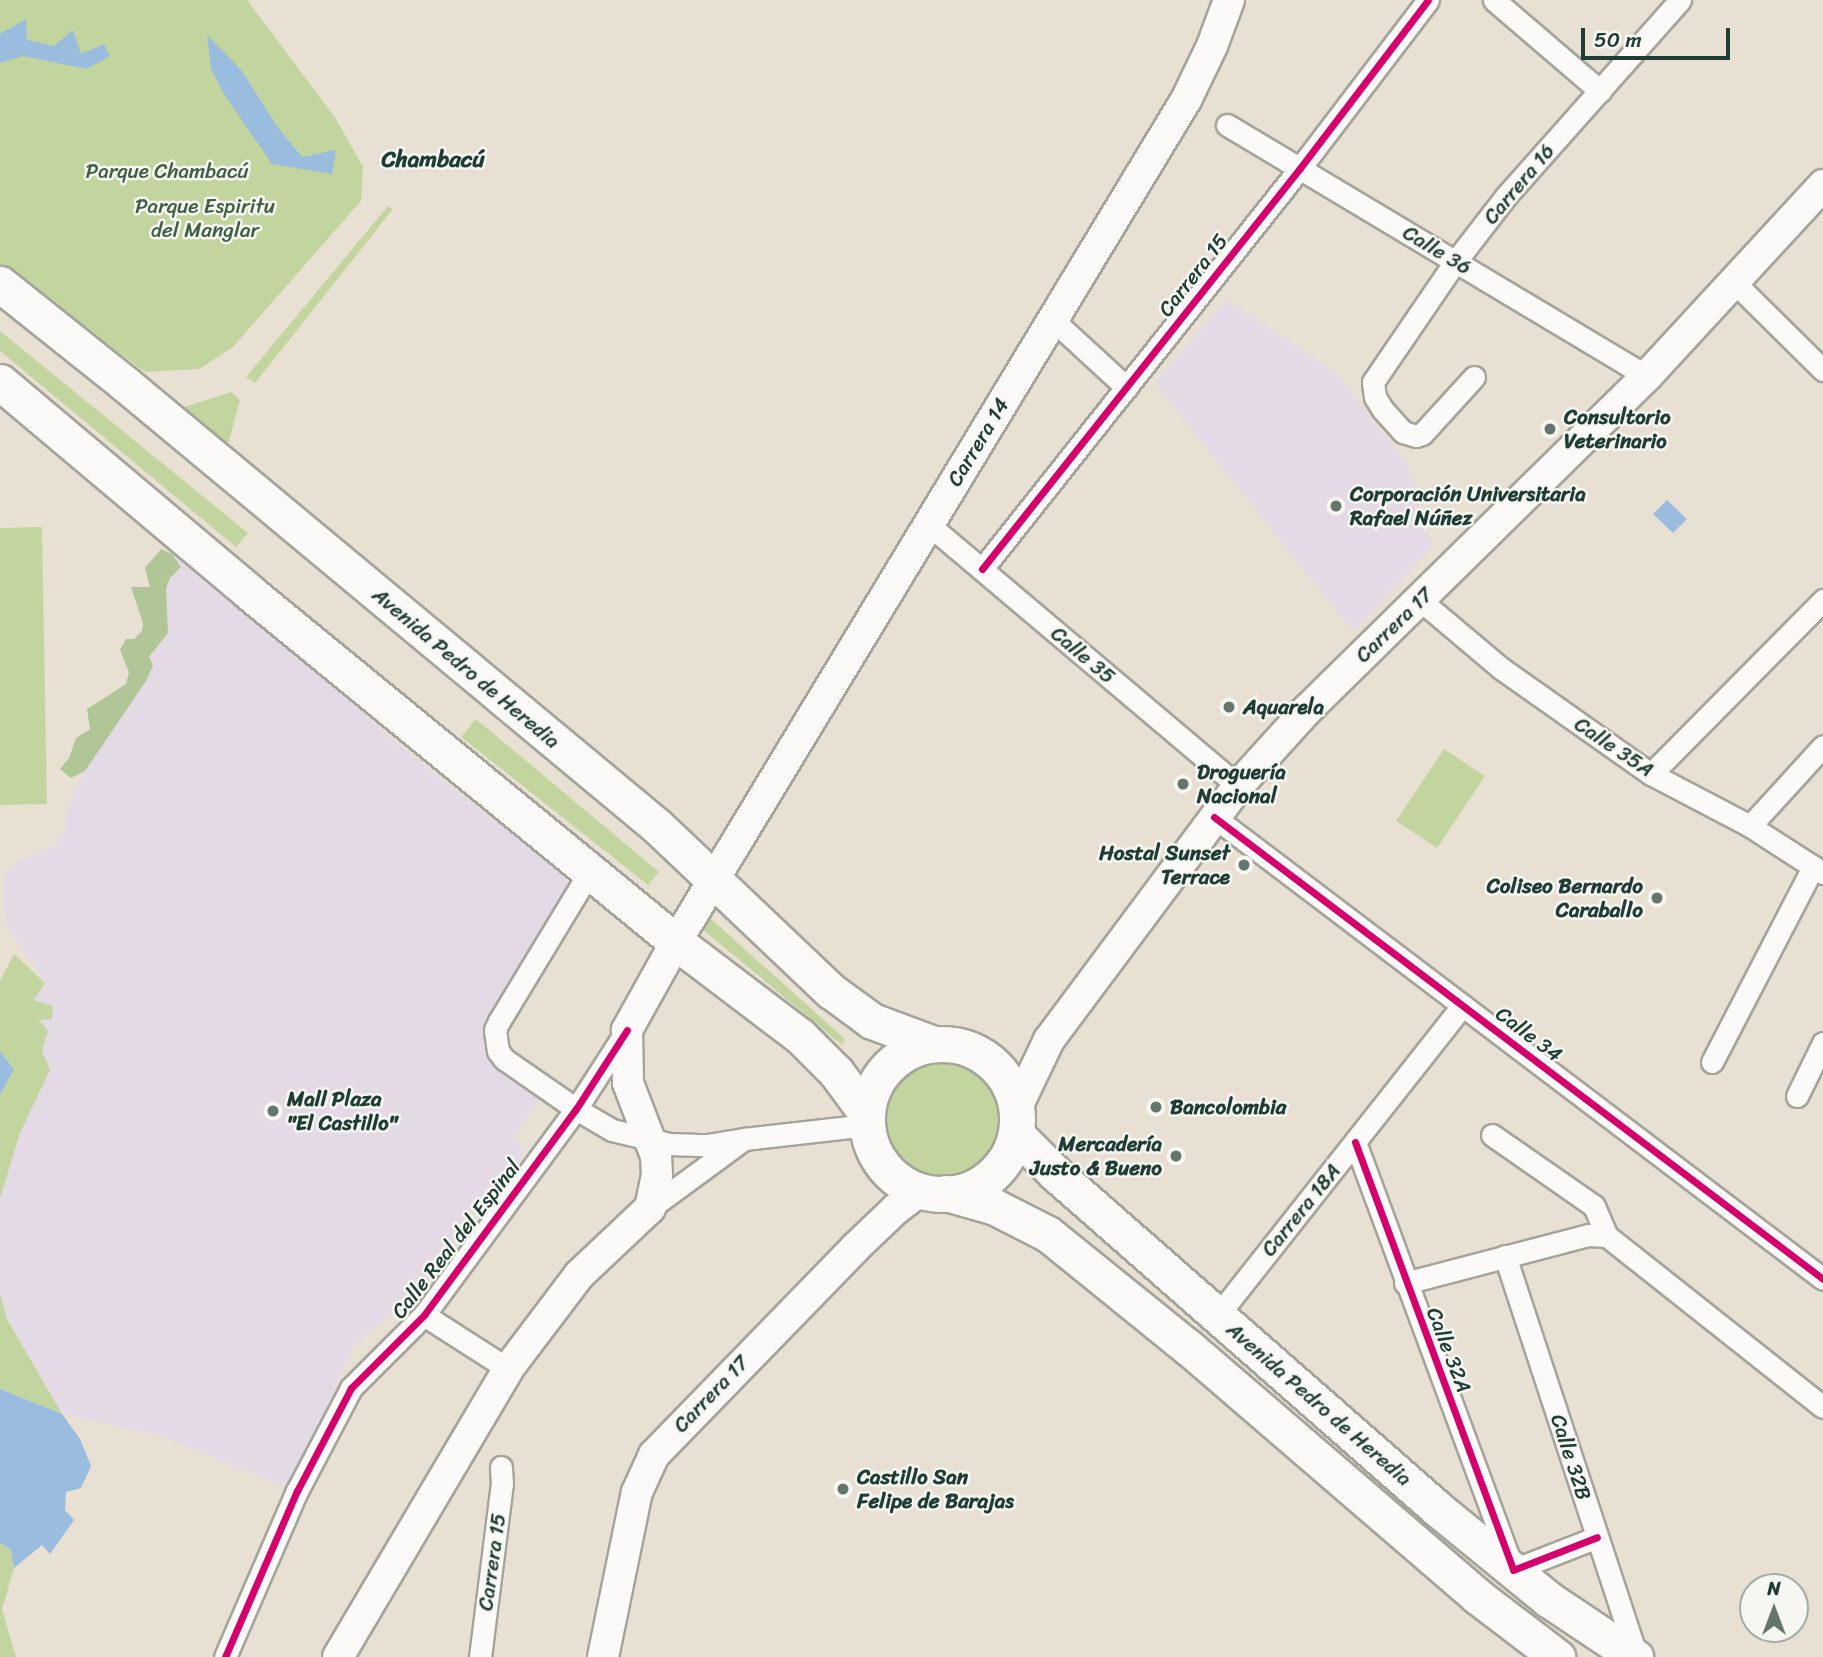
<!DOCTYPE html>
<meta charset="utf-8">
<style>
body{margin:0}
#map{position:relative;width:1823px;height:1657px;overflow:hidden;background:#e8e1d3;font-family:Sriracha,sans-serif}
div>[style]{position:absolute}
.built>*{inset:0;background:#e4dae5}
.green>*{inset:0;background:#c3d59f}
.round{border-radius:50%}
.forest>*{inset:0;background:#b0c697}
.water>*{inset:0;background:#99bcdf}
.roads{filter:drop-shadow(2px 0 #a4a49b) drop-shadow(-2px 0 #a4a49b) drop-shadow(0 2px #a4a49b) drop-shadow(0 -2px #a4a49b)}
.minor>*{height:21px;margin:-10.5px;padding:0 10.5px;transform-origin:10.5px;border-radius:10.5px;background:#fcfaf8}
.secondary>*{height:30px;margin:-15px;padding:0 15px;transform-origin:15px;border-radius:15px;background:#fcfaf8}
.trunk>*{height:35px;margin:-17.5px;padding:0 17.5px;transform-origin:17.5px;border-radius:17.5px;background:#fcfaf8}
.trunk>.ring{margin:-17.5px;padding:0;box-sizing:content-box;background:none;border:35px solid #fcfaf8;border-radius:50%}
.cycleway>*{height:7px;margin:-3.5px;padding:0 3.5px;transform-origin:3.5px;border-radius:3.5px;background:#d6006c}
.dots>*{width:19px;height:19px;translate:-50% -50%;box-sizing:border-box;border:4px solid #f6f6f2;border-radius:50%}
span{translate:-50% -50%;white-space:nowrap;text-align:center;line-height:1.15;-webkit-text-stroke:5px #f6f6f2;paint-order:stroke}
.park-label{font-size:21px;color:#406044}
.street-label{font-size:21px;color:#1f3d34}
.poi-label{font-size:21px;color:#1f3d34;font-weight:700}
.left{translate:0 -50%;text-align:left}
.right{translate:-100% -50%;text-align:right}
.neighbourhood-label{font-size:23px;color:#1f3d34;font-weight:700}
.north{position:absolute;left:1739px;top:1573px;width:70px;height:70px;box-sizing:border-box;background:#f6f6f2;border:2px solid #a0aca6;border-radius:50%;rotate:0deg;font-size:19px;font-weight:700;line-height:28px;text-align:center;color:#1f3d34}
.north::after{content:'';display:block;margin:auto;width:24px;height:32px;background:#65766c;clip-path:polygon(50% 0,100% 100%,50% 72%,0 100%)}
.scale{position:absolute;left:1581px;top:28px;width:149px;height:32px;box-sizing:border-box;border:4px solid #1f3d34;border-top:0;padding-left:9px;font-size:21px;line-height:24px;white-space:nowrap;color:#1f3d34;-webkit-text-stroke:5px #f6f6f2;paint-order:stroke}
</style>
<div id="map">
<div class="built">
<div style="clip-path:polygon(1226px 300px,1334px 371px,1407px 464px,1432px 547px,1353px 632px,1154px 383px)"></div>
<div style="clip-path:polygon(183px 542px,254px 605px,270px 634px,284px 637px,339px 684px,374px 724px,443px 781px,561px 871px,567px 884px,567px 890px,486px 1031px,542px 1095px,514px 1138px,521px 1146px,522px 1158px,502px 1184px,494px 1190px,489px 1189px,462px 1221px,462px 1232px,417px 1293px,354px 1345px,289px 1489px,161px 1436px,62px 1414px,7px 1319px,0 1293px,0 1198px,42px 1051px,33px 1000px,45px 983px,5px 924px,3px 874px,17px 861px,53px 847px,66px 829px,66px 812px,73px 793px,92px 758px,122px 714px,149px 657px,167px 633px,166px 588px,169px 578px,181px 568px,172px 554px)"></div>
</div>
<div class="green">
<div style="clip-path:polygon(0 0,247px 0,336px 119px,363px 167px,361px 201px,233px 347px,199px 369px,145px 372px,0 265px)"></div>
<div style="clip-path:polygon(388px 206px,393px 209px,255px 383px,246px 377px)"></div>
<div style="clip-path:polygon(0 331px,248px 533px,236px 547px,0 351px)"></div>
<div style="clip-path:polygon(231px 392px,240px 400px,228px 445px,181px 408px)"></div>
<div style="clip-path:polygon(42px 527px,47px 804px,0 805px,0 528px)"></div>
<div style="clip-path:polygon(476px 719px,659px 872px,648px 885px,461px 737px)"></div>
<div style="clip-path:polygon(1444px 749px,1485px 776px,1437px 848px,1396px 821px)"></div>
<div style="clip-path:polygon(710px 918px,845px 1039px,842px 1045px,702px 929px)"></div>
<div style="clip-path:polygon(14px 954px,45px 983px,34px 1000px,53px 1006px,52px 1019px,39px 1020px,48px 1031px,42px 1051px,50px 1070px,20px 1133px,0 1198px,0 1095px,14px 1069px,0 1051px,0 981px)"></div>
<div class="round" style="left:883px;top:1061px;width:120px;height:120px"></div>
<div style="clip-path:polygon(0 1293px,7px 1319px,62px 1414px,0 1389px)"></div>
<div style="clip-path:polygon(0 1543px,11px 1550px,14px 1568px,2px 1609px,16px 1657px,0 1657px)"></div>
</div>
<div class="forest">
<div style="clip-path:polygon(161px 549px,172px 554px,181px 567px,170px 578px,166px 588px,168px 633px,149px 657px,153px 666px,146px 681px,85px 771px,71px 778px,60px 769px,69px 758px,76px 738px,90px 729px,87px 709px,126px 684px,129px 672px,120px 650px,126px 639px,134px 639px,142px 631px,143px 623px,131px 587px,150px 587px,145px 568px)"></div>
</div>
<div class="water">
<div style="clip-path:polygon(26px 19px,27px 40px,54px 46px,73px 30px,81px 54px,104px 44px,110px 56px,87px 69px,23px 56px,0 63px,0 34px)"></div>
<div style="clip-path:polygon(207px 35px,242px 71px,276px 125px,302px 157px,336px 150px,332px 174px,272px 164px,224px 94px,211px 69px)"></div>
<div style="clip-path:polygon(1667px 500px,1687px 519px,1673px 533px,1653px 514px)"></div>
<div style="clip-path:polygon(0 1051px,14px 1069px,0 1095px)"></div>
<div style="clip-path:polygon(0 1389px,62px 1414px,80px 1439px,91px 1466px,81px 1488px,66px 1492px,65px 1510px,74px 1520px,50px 1554px,42px 1545px,14px 1568px,11px 1550px,0 1543px)"></div>
</div>
<div class="roads">
<div class="minor">
<div style="left:1494px;top:0;width:140px;rotate:40.6deg"></div>
<div style="left:1227px;top:125px;width:489px;rotate:30.9deg"></div>
<div style="left:1735px;top:283px;width:124px;rotate:44.7deg"></div>
<div style="left:1053px;top:320px;width:100px;rotate:42.6deg"></div>
<div style="left:1474px;top:377px;width:77px;rotate:132.4deg"></div>
<div style="left:1422px;top:434px;width:6px;rotate:162deg"></div>
<div style="left:1416px;top:436px;width:14px;rotate:-163deg"></div>
<div style="left:1403px;top:432px;width:30px;rotate:-132deg"></div>
<div style="left:1383px;top:410px;width:15px;rotate:-122deg"></div>
<div style="left:1375px;top:397px;width:15px;rotate:-98deg"></div>
<div style="left:1373px;top:382px;width:145px;rotate:-55.7deg"></div>
<div style="left:1455px;top:262px;width:83px;rotate:-52.3deg"></div>
<div style="left:1506px;top:196px;width:262px;rotate:-48.4deg"></div>
<div style="left:928px;top:524px;width:406px;rotate:40.2deg"></div>
<div style="left:982px;top:569px;width:512px;rotate:-51.58deg"></div>
<div style="left:1300px;top:168px;width:211px;rotate:-52.7deg"></div>
<div style="left:1420px;top:600px;width:107px;rotate:40.1deg"></div>
<div style="left:1502px;top:669px;width:182px;rotate:35.2deg"></div>
<div style="left:1651px;top:774px;width:112px;rotate:27.7deg"></div>
<div style="left:1750px;top:826px;width:87px;rotate:32.8deg"></div>
<div style="left:1651px;top:774px;width:245px;rotate:-45.3deg"></div>
<div style="left:1214px;top:817px;width:764px;rotate:37.18deg"></div>
<div style="left:1750px;top:826px;width:108px;rotate:-47.6deg"></div>
<div style="left:590px;top:871px;width:175px;rotate:121.2deg"></div>
<div style="left:499px;top:1021px;width:10px;rotate:114deg"></div>
<div style="left:495px;top:1030px;width:21px;rotate:82deg"></div>
<div style="left:498px;top:1051px;width:10px;rotate:53deg"></div>
<div style="left:504px;top:1059px;width:88px;rotate:34.8deg"></div>
<div style="left:576px;top:1109px;width:42px;rotate:30.3deg"></div>
<div style="left:612px;top:1130px;width:60px;rotate:13.6deg"></div>
<div style="left:670px;top:1144px;width:37px;rotate:2deg"></div>
<div style="left:707px;top:1145px;width:37px;rotate:-9deg"></div>
<div style="left:1712px;top:1062px;width:220px;rotate:-62.6deg"></div>
<div style="left:1797px;top:1096px;width:59px;rotate:-63.9deg"></div>
<div style="left:1492px;top:1135px;width:124px;rotate:34.8deg"></div>
<div style="left:1594px;top:1206px;width:33px;rotate:67deg"></div>
<div style="left:1355px;top:1142px;width:456px;rotate:69.7deg"></div>
<div style="left:1513px;top:1570px;width:90px;rotate:-21.4deg"></div>
<div style="left:650px;top:1208px;width:117px;rotate:-36.3deg"></div>
<div style="left:744px;top:1139px;width:124px;rotate:-6.5deg"></div>
<div style="left:1505px;top:1256px;width:422px;rotate:71.8deg"></div>
<div style="left:1405px;top:1283px;width:189px;rotate:-14.7deg"></div>
<div style="left:1588px;top:1235px;width:19px;rotate:3deg"></div>
<div style="left:1607px;top:1236px;width:275px;rotate:38.4deg"></div>
<div style="left:424px;top:1315px;width:100px;rotate:32.7deg"></div>
<div style="left:1218px;top:1315px;width:394px;rotate:-51.7deg"></div>
<div style="left:225px;top:1657px;width:181px;rotate:-66.6deg"></div>
<div style="left:297px;top:1491px;width:116px;rotate:-62.3deg"></div>
<div style="left:351px;top:1388px;width:103px;rotate:-45deg"></div>
<div style="left:424px;top:1315px;width:256px;rotate:-53.6deg"></div>
<div style="left:576px;top:1109px;width:94px;rotate:-57.2deg"></div>
<div style="left:480px;top:1657px;width:175px;rotate:-82.8deg"></div>
<div style="left:502px;top:1483px;width:16px;rotate:-94deg"></div>
</div>
<div class="secondary">
<div style="left:1017px;top:1107px;width:74px;rotate:-64.5deg"></div>
<div style="left:1049px;top:1040px;width:317px;rotate:-53.3deg"></div>
<div style="left:1238px;top:786px;width:101px;rotate:-47.8deg"></div>
<div style="left:1306px;top:711px;width:478px;rotate:-44.5deg"></div>
<div style="left:1647px;top:376px;width:260px;rotate:-47.3deg"></div>
<div style="left:338px;top:1657px;width:334px;rotate:-59.4deg"></div>
<div style="left:508px;top:1369px;width:118px;rotate:-52.9deg"></div>
<div style="left:579px;top:1275px;width:98px;rotate:-43.3deg"></div>
<div style="left:650px;top:1208px;width:34px;rotate:-78deg"></div>
<div style="left:657px;top:1175px;width:19px;rotate:-93deg"></div>
<div style="left:656px;top:1156px;width:78px;rotate:-111deg"></div>
<div style="left:628px;top:1083px;width:53px;rotate:-91.1deg"></div>
<div style="left:627px;top:1030px;width:101px;rotate:-60.9deg"></div>
<div style="left:676px;top:942px;width:984px;rotate:-58.8deg"></div>
<div style="left:1186px;top:100px;width:60px;rotate:-64.3deg"></div>
<div style="left:1212px;top:46px;width:49px;rotate:-69.7deg"></div>
<div style="left:603px;top:1657px;width:168px;rotate:-78.4deg"></div>
<div style="left:637px;top:1492px;width:41px;rotate:-65.3deg"></div>
<div style="left:654px;top:1455px;width:289px;rotate:-45.8deg"></div>
<div style="left:855px;top:1248px;width:57px;rotate:-43.6deg"></div>
<div style="left:896px;top:1209px;width:31px;rotate:-37deg"></div>
</div>
<div class="trunk">
<div style="left:0;top:284px;width:159px;rotate:38.6deg"></div>
<div style="left:124px;top:383px;width:693px;rotate:39.73deg"></div>
<div style="left:657px;top:826px;width:240px;rotate:43.5deg"></div>
<div style="left:831px;top:991px;width:51px;rotate:36.2deg"></div>
<div style="left:872px;top:1021px;width:66px;rotate:20.4deg"></div>
<div style="left:0;top:382px;width:326px;rotate:40.1deg"></div>
<div style="left:249px;top:592px;width:552px;rotate:39.34deg"></div>
<div style="left:676px;top:942px;width:156px;rotate:37.2deg"></div>
<div style="left:800px;top:1036px;width:51px;rotate:45deg"></div>
<div style="left:836px;top:1072px;width:52px;rotate:53.6deg"></div>
<div class="ring" style="left:867px;top:1044px;width:115px;height:115px"></div>
<div style="left:1016px;top:1134px;width:57px;rotate:45deg"></div>
<div style="left:1056px;top:1174px;width:509px;rotate:41.26deg"></div>
<div style="left:1439px;top:1510px;width:141px;rotate:39.2deg"></div>
<div style="left:1548px;top:1599px;width:105px;rotate:33.7deg"></div>
<div style="left:946px;top:1193px;width:51px;rotate:15.9deg"></div>
<div style="left:995px;top:1207px;width:59px;rotate:27deg"></div>
<div style="left:1048px;top:1234px;width:181px;rotate:39deg"></div>
<div style="left:1189px;top:1348px;width:380px;rotate:40.7deg"></div>
<div style="left:1477px;top:1596px;width:101px;rotate:37.3deg"></div>
</div>
</div>
<div class="cycleway">
<div style="left:982px;top:569px;width:512px;rotate:-51.58deg"></div>
<div style="left:1300px;top:168px;width:211px;rotate:-52.7deg"></div>
<div style="left:1214px;top:817px;width:764px;rotate:37.18deg"></div>
<div style="left:1355px;top:1142px;width:456px;rotate:69.7deg"></div>
<div style="left:1513px;top:1570px;width:90px;rotate:-21.4deg"></div>
<div style="left:225px;top:1657px;width:181px;rotate:-66.6deg"></div>
<div style="left:297px;top:1491px;width:116px;rotate:-62.3deg"></div>
<div style="left:351px;top:1388px;width:103px;rotate:-45deg"></div>
<div style="left:424px;top:1315px;width:256px;rotate:-53.6deg"></div>
<div style="left:576px;top:1109px;width:94px;rotate:-57.2deg"></div>
</div>
<div class="dots">
<div style="left:1550px;top:429px;background:#65766c"></div>
<div style="left:1336px;top:506px;background:#65766c"></div>
<div style="left:1229px;top:707px;background:#65766c"></div>
<div style="left:1183px;top:784px;background:#65766c"></div>
<div style="left:1244px;top:865px;background:#65766c"></div>
<div style="left:1657px;top:898px;background:#65766c"></div>
<div style="left:1156px;top:1107px;background:#65766c"></div>
<div style="left:273px;top:1111px;background:#65766c"></div>
<div style="left:1176px;top:1156px;background:#65766c"></div>
<div style="left:843px;top:1489px;background:#65766c"></div>
</div>
<div class="park-label">
<span style="left:167px;top:171px">Parque Chambacú</span>
<span style="left:205px;top:218px">Parque Espiritu<br>del Manglar</span>
</div>
<div class="street-label">
<span style="left:1519px;top:184px;rotate:-50deg">Carrera 16</span>
<span style="left:1437px;top:250px;rotate:31deg">Calle 36</span>
<span style="left:1193px;top:275px;rotate:-52deg">Carrera 15</span>
<span style="left:978px;top:442px;rotate:-59deg">Carrera 14</span>
<span style="left:1394px;top:625px;rotate:-44deg">Carrera 17</span>
<span style="left:1083px;top:655px;rotate:40deg">Calle 35</span>
<span style="left:466px;top:668px;rotate:40deg">Avenida Pedro de Heredia</span>
<span style="left:1614px;top:747px;rotate:34deg">Calle 35A</span>
<span style="left:1529px;top:1034px;rotate:37deg">Calle 34</span>
<span style="left:1301px;top:1210px;rotate:-51deg">Carrera 18A</span>
<span style="left:456px;top:1239px;rotate:-52deg">Calle Real del Espinal</span>
<span style="left:1449px;top:1350px;rotate:69deg">Calle 32A</span>
<span style="left:711px;top:1394px;rotate:-46deg">Carrera 17</span>
<span style="left:1319px;top:1404px;rotate:41deg">Avenida Pedro de Heredia</span>
<span style="left:1571px;top:1457px;rotate:72deg">Calle 32B</span>
<span style="left:492px;top:1562px;rotate:-82deg">Carrera 15</span>
</div>
<div class="poi-label">
<span class="left" style="left:1564px;top:429px">Consultorio<br>Veterinario</span>
<span class="left" style="left:1350px;top:506px">Corporación Universitaria<br>Rafael Núñez</span>
<span class="left" style="left:1243px;top:707px">Aquarela</span>
<span class="left" style="left:1197px;top:784px">Droguería<br>Nacional</span>
<span class="right" style="left:1230px;top:865px">Hostal Sunset<br>Terrace</span>
<span class="right" style="left:1643px;top:898px">Coliseo Bernardo<br>Caraballo</span>
<span class="left" style="left:287px;top:1111px">Mall Plaza<br>"El Castillo"</span>
<span class="left" style="left:1170px;top:1107px">Bancolombia</span>
<span class="right" style="left:1162px;top:1156px">Mercadería<br>Justo &amp; Bueno</span>
<span class="left" style="left:857px;top:1489px">Castillo San<br>Felipe de Barajas</span>
</div>
<div class="neighbourhood-label">
<span style="left:433px;top:160px">Chambacú</span>
</div>
<div class="north">N</div>
<div class="scale">50 m</div>
</div>
